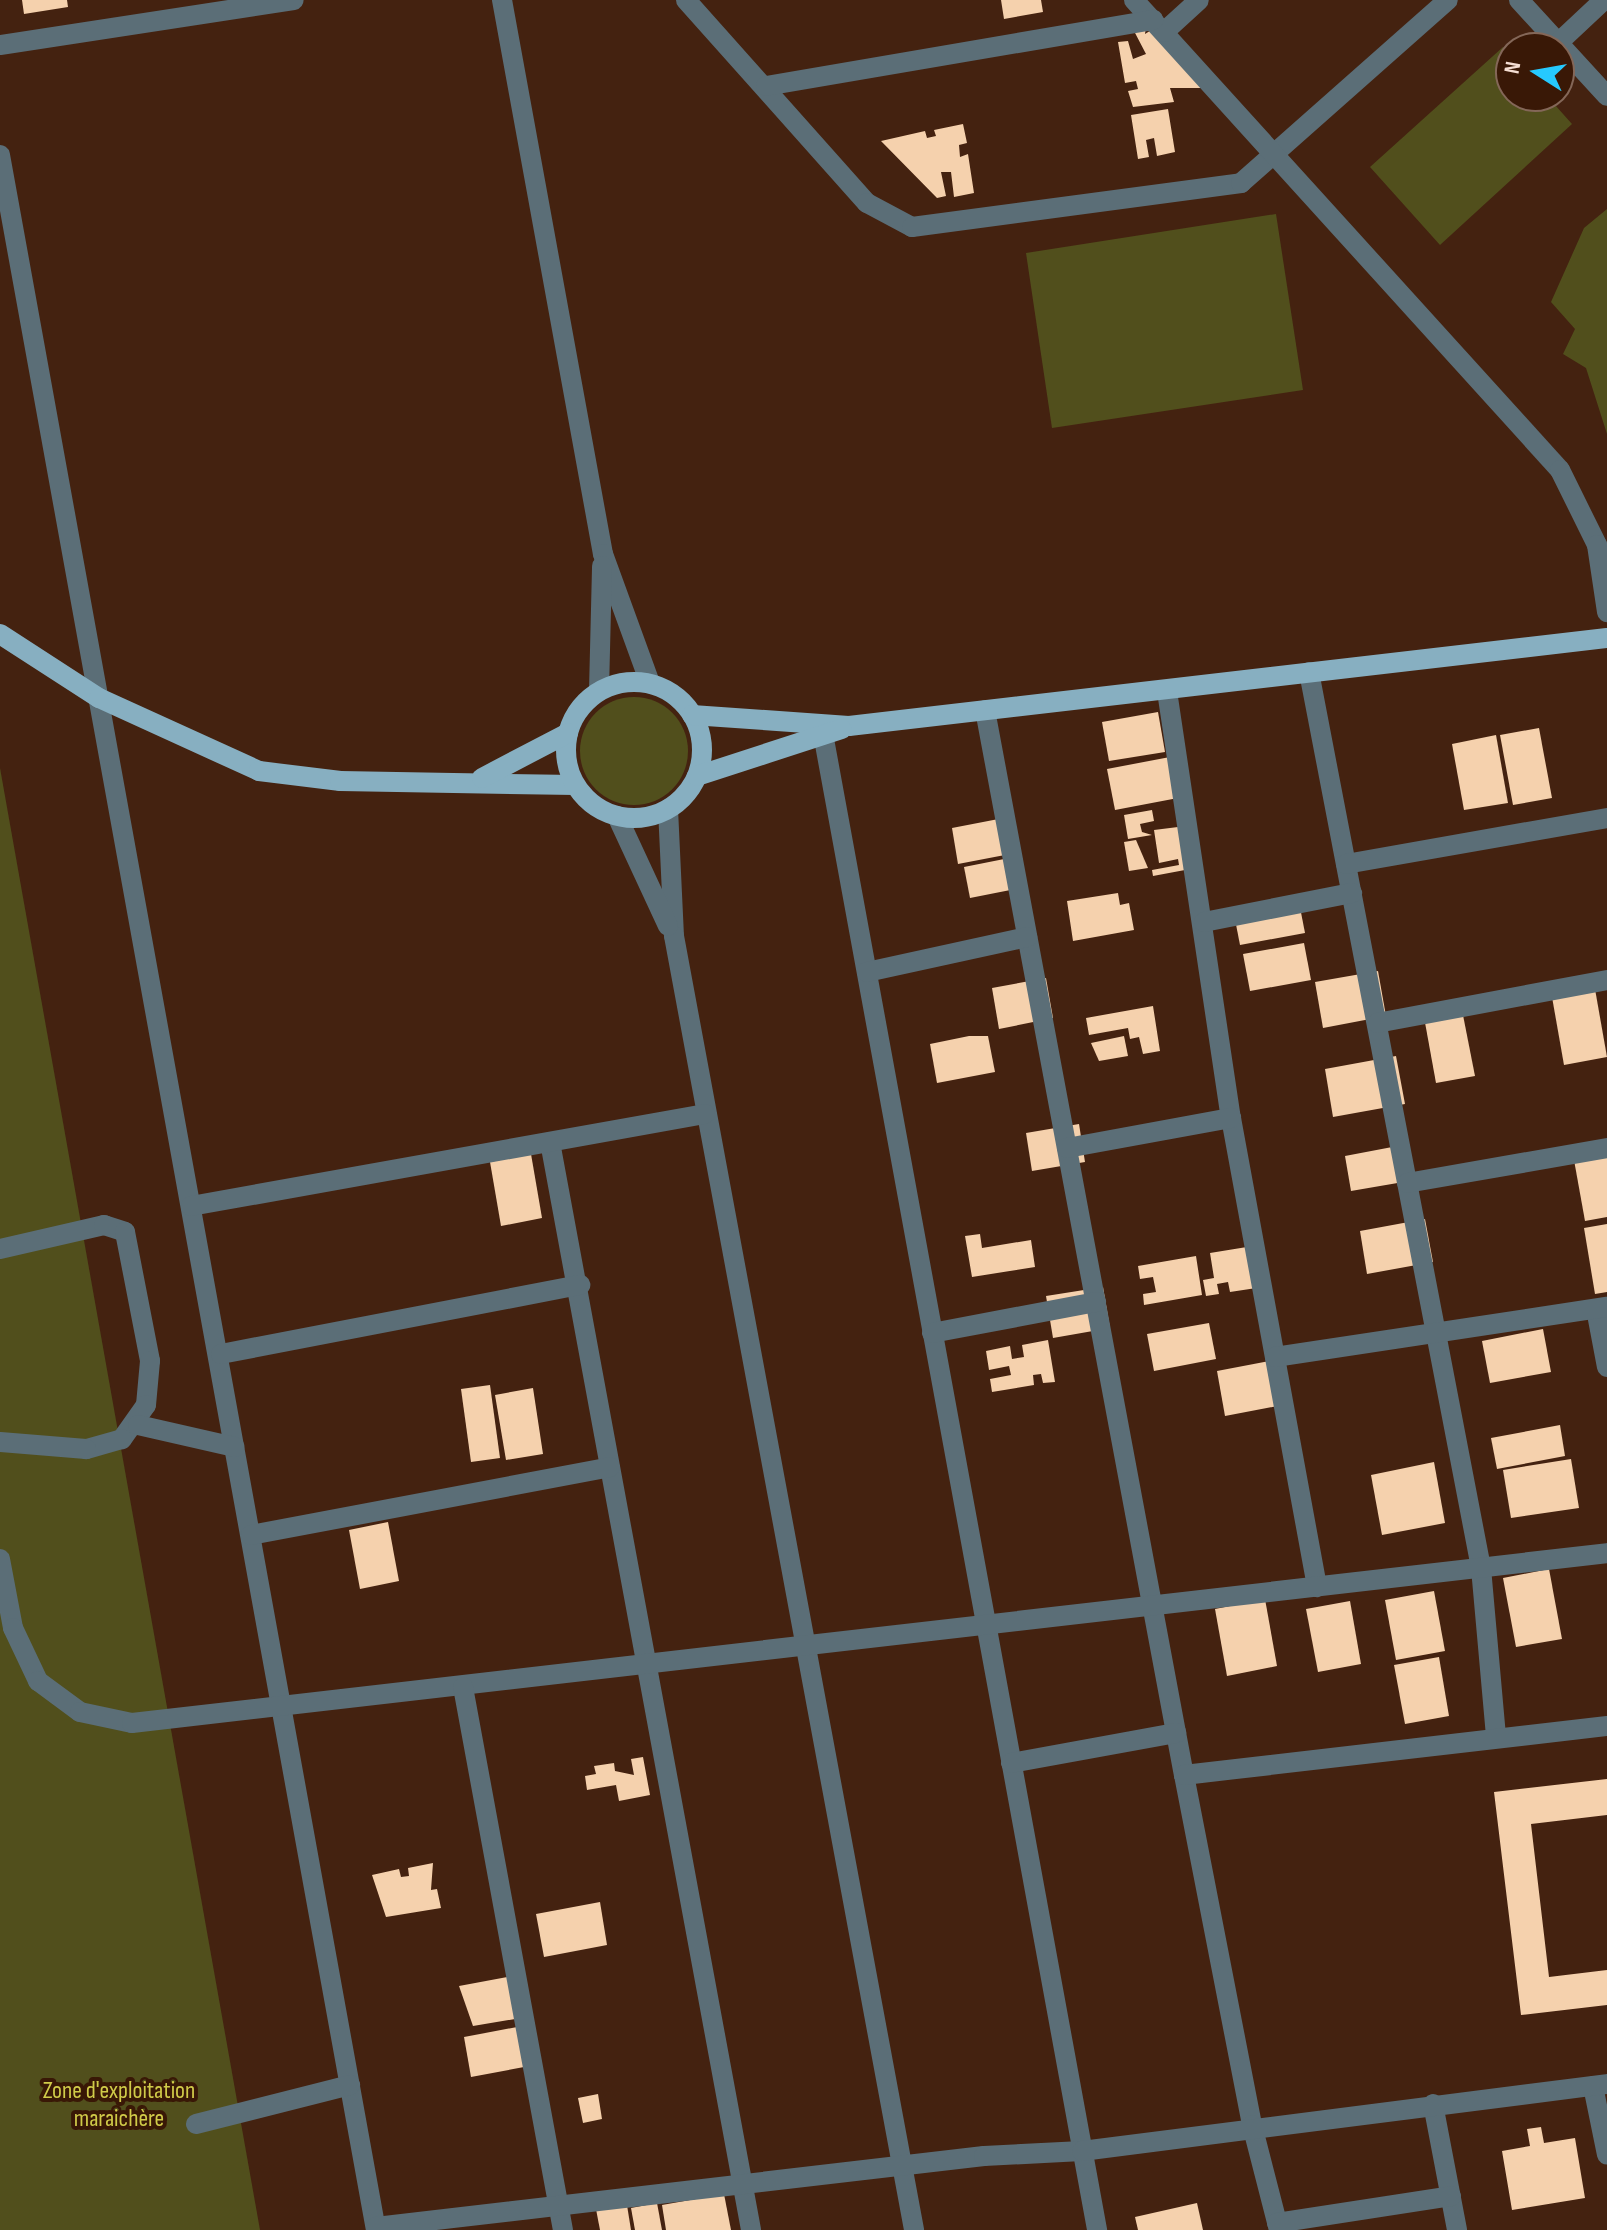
<!DOCTYPE html>
<meta charset="utf-8">
<style>
body{margin:0}
#map{position:relative;width:1607px;height:2230px;overflow:hidden;background:#442210;font-family:"Sofia Sans Condensed",sans-serif}
div>[style]{position:absolute}
.green>*{inset:0;background:#514f1c}
.round{border-radius:50%}
.building>*{inset:0;background:#f5d1ad}
.minor>*{height:20px;margin:-10px;padding:0 10px;transform-origin:10px;border-radius:10px;background:#5b6e77}
.major>*{height:20px;margin:-10px;padding:0 10px;transform-origin:10px;border-radius:10px;background:#87afc1}
.major>.ring{margin:-10px;padding:0;box-sizing:content-box;background:none;border:20px solid #87afc1;border-radius:50%}
span{translate:-50% -50%;white-space:nowrap;text-align:center;line-height:1.15;-webkit-text-stroke:8px #391806;paint-order:stroke}
.park-label{font-size:24px;color:#d0cb49}
.north{position:absolute;left:1495px;top:32px;width:80px;height:80px;box-sizing:border-box;background:#391806;border:2px solid #846758;border-radius:50%;rotate:281deg;font-size:22px;font-weight:700;line-height:32px;text-align:center;color:#f5ded3}
.north::after{content:'';display:block;margin:auto;width:28px;height:36px;background:#26c9fe;clip-path:polygon(50% 0,100% 100%,50% 72%,0 100%)}
</style>
<div id="map">
<div class="green">
<div style="clip-path:polygon(1503px 47px,1511px 56px,1511px 96px,1547px 96px,1572px 124px,1440px 245px,1370px 167px)"></div>
<div style="clip-path:polygon(1607px 209px,1607px 434px,1586px 368px,1563px 354px,1575px 329px,1551px 302px,1584px 228px)"></div>
<div style="clip-path:polygon(1276px 214px,1303px 390px,1052px 428px,1026px 253px)"></div>
<div class="round" style="left:580px;top:697px;width:108px;height:108px"></div>
<div style="clip-path:polygon(0 768px,260px 2230px,0 2230px)"></div>
</div>
<div class="building">
<div style="clip-path:polygon(22px 0,67px 0,68px 7px,24px 14px)"></div>
<div style="clip-path:polygon(1001px 0,1041px 0,1043px 12px,1004px 19px)"></div>
<div style="clip-path:polygon(1146px 27px,1145px 34px,1153px 29px,1203px 88px,1170px 88px,1174px 102px,1133px 107px,1128px 91px,1138px 89px,1136px 81px,1125px 83px,1118px 42px,1128px 41px,1133px 59px,1146px 54px,1134px 31px)"></div>
<div style="clip-path:polygon(1168px 109px,1175px 152px,1157px 156px,1154px 138px,1146px 140px,1149px 157px,1138px 159px,1131px 115px)"></div>
<div style="clip-path:polygon(963px 124px,967px 143px,959px 145px,960px 157px,968px 154px,974px 193px,954px 197px,951px 172px,941px 172px,946px 196px,937px 198px,881px 141px,925px 131px,927px 138px,936px 136px,934px 130px)"></div>
<div style="clip-path:polygon(1158px 712px,1165px 752px,1109px 761px,1102px 722px)"></div>
<div style="clip-path:polygon(1539px 728px,1552px 798px,1513px 805px,1500px 735px)"></div>
<div style="clip-path:polygon(1496px 735px,1508px 803px,1464px 810px,1452px 744px)"></div>
<div style="clip-path:polygon(1170px 757px,1178px 798px,1115px 810px,1107px 769px)"></div>
<div style="clip-path:polygon(1152px 810px,1154px 821px,1140px 824px,1142px 832px,1152px 835px,1128px 839px,1124px 815px)"></div>
<div style="clip-path:polygon(1014px 816px,1020px 852px,958px 864px,952px 828px)"></div>
<div style="clip-path:polygon(1178px 827px,1185px 870px,1153px 876px,1152px 870px,1179px 865px,1178px 859px,1159px 863px,1154px 830px)"></div>
<div style="clip-path:polygon(1136px 840px,1148px 868px,1129px 871px,1124px 842px)"></div>
<div style="clip-path:polygon(1019px 856px,1025px 887px,970px 898px,964px 867px)"></div>
<div style="clip-path:polygon(1118px 893px,1120px 905px,1129px 903px,1134px 930px,1073px 941px,1067px 901px)"></div>
<div style="clip-path:polygon(1298px 897px,1305px 933px,1240px 945px,1233px 909px)"></div>
<div style="clip-path:polygon(1304px 943px,1311px 980px,1250px 991px,1243px 954px)"></div>
<div style="clip-path:polygon(1378px 971px,1386px 1016px,1323px 1028px,1315px 982px)"></div>
<div style="clip-path:polygon(1046px 978px,1053px 1018px,999px 1029px,992px 988px)"></div>
<div style="clip-path:polygon(1595px 989px,1607px 1057px,1564px 1065px,1552px 997px)"></div>
<div style="clip-path:polygon(1153px 1006px,1160px 1051px,1143px 1054px,1139px 1037px,1130px 1039px,1128px 1028px,1089px 1035px,1086px 1018px)"></div>
<div style="clip-path:polygon(1462px 1010px,1475px 1076px,1436px 1083px,1424px 1017px)"></div>
<div style="clip-path:polygon(969px 1036px,988px 1036px,995px 1072px,937px 1083px,930px 1044px)"></div>
<div style="clip-path:polygon(1124px 1036px,1128px 1056px,1099px 1061px,1091px 1043px)"></div>
<div style="clip-path:polygon(1396px 1056px,1405px 1104px,1333px 1117px,1325px 1069px)"></div>
<div style="clip-path:polygon(1079px 1124px,1085px 1162px,1032px 1171px,1026px 1133px)"></div>
<div style="clip-path:polygon(1408px 1144px,1415px 1180px,1351px 1191px,1345px 1156px)"></div>
<div style="clip-path:polygon(531px 1154px,542px 1218px,501px 1226px,490px 1162px)"></div>
<div style="clip-path:polygon(1607px 1154px,1607px 1217px,1585px 1221px,1574px 1160px)"></div>
<div style="clip-path:polygon(1425px 1219px,1433px 1262px,1367px 1274px,1360px 1231px)"></div>
<div style="clip-path:polygon(1607px 1224px,1607px 1292px,1595px 1294px,1584px 1228px)"></div>
<div style="clip-path:polygon(980px 1234px,982px 1248px,1031px 1240px,1035px 1267px,972px 1277px,965px 1236px)"></div>
<div style="clip-path:polygon(1253px 1246px,1263px 1287px,1230px 1292px,1228px 1282px,1217px 1284px,1219px 1294px,1206px 1296px,1203px 1280px,1214px 1278px,1210px 1253px)"></div>
<div style="clip-path:polygon(1196px 1256px,1202px 1295px,1144px 1305px,1143px 1294px,1156px 1292px,1153px 1277px,1140px 1279px,1138px 1266px)"></div>
<div style="clip-path:polygon(1103px 1287px,1110px 1328px,1053px 1338px,1046px 1296px)"></div>
<div style="clip-path:polygon(1209px 1323px,1216px 1359px,1154px 1371px,1147px 1334px)"></div>
<div style="clip-path:polygon(1543px 1329px,1551px 1372px,1490px 1383px,1482px 1341px)"></div>
<div style="clip-path:polygon(1048px 1340px,1055px 1382px,1043px 1383px,1041px 1374px,1033px 1375px,1034px 1385px,992px 1392px,990px 1379px,1011px 1375px,1009px 1366px,989px 1370px,986px 1351px,1010px 1346px,1012px 1359px,1024px 1357px,1022px 1345px)"></div>
<div style="clip-path:polygon(1280px 1359px,1288px 1404px,1225px 1416px,1217px 1371px)"></div>
<div style="clip-path:polygon(490px 1385px,500px 1458px,471px 1462px,461px 1389px)"></div>
<div style="clip-path:polygon(533px 1388px,543px 1454px,506px 1460px,495px 1395px)"></div>
<div style="clip-path:polygon(1560px 1425px,1565px 1456px,1497px 1469px,1491px 1438px)"></div>
<div style="clip-path:polygon(1571px 1459px,1579px 1508px,1511px 1518px,1503px 1470px)"></div>
<div style="clip-path:polygon(1434px 1462px,1445px 1523px,1382px 1535px,1371px 1475px)"></div>
<div style="clip-path:polygon(388px 1522px,399px 1581px,360px 1589px,349px 1530px)"></div>
<div style="clip-path:polygon(1549px 1569px,1562px 1639px,1516px 1647px,1503px 1578px)"></div>
<div style="clip-path:polygon(1434px 1591px,1445px 1651px,1396px 1660px,1385px 1600px)"></div>
<div style="clip-path:polygon(1265px 1599px,1277px 1666px,1227px 1676px,1215px 1609px)"></div>
<div style="clip-path:polygon(1350px 1601px,1361px 1664px,1318px 1672px,1306px 1609px)"></div>
<div style="clip-path:polygon(1439px 1657px,1449px 1716px,1405px 1724px,1394px 1665px)"></div>
<div style="clip-path:polygon(643px 1757px,650px 1795px,619px 1801px,616px 1785px,587px 1790px,585px 1776px,596px 1774px,594px 1766px,614px 1763px,615px 1771px,634px 1775px,631px 1759px)"></div>
<div style="clip-path:polygon(1607px 1779px,1607px 1815px,1531px 1824px,1549px 1977px,1607px 1970px,1607px 2005px,1521px 2015px,1494px 1792px)"></div>
<div style="clip-path:polygon(433px 1863px,431px 1890px,437px 1889px,441px 1908px,386px 1917px,372px 1875px,399px 1869px,401px 1877px,409px 1876px,408px 1868px)"></div>
<div style="clip-path:polygon(600px 1902px,607px 1945px,544px 1957px,536px 1914px)"></div>
<div style="clip-path:polygon(513px 1976px,521px 2018px,473px 2026px,459px 1986px)"></div>
<div style="clip-path:polygon(533px 2024px,540px 2064px,471px 2077px,464px 2037px)"></div>
<div style="clip-path:polygon(598px 2094px,602px 2119px,583px 2123px,578px 2098px)"></div>
<div style="clip-path:polygon(1541px 2127px,1544px 2143px,1575px 2138px,1585px 2198px,1512px 2210px,1502px 2151px,1530px 2146px,1527px 2129px)"></div>
<div style="clip-path:polygon(724px 2194px,731px 2230px,666px 2230px,662px 2205px)"></div>
<div style="clip-path:polygon(626px 2199px,631px 2230px,600px 2230px,595px 2204px)"></div>
<div style="clip-path:polygon(657px 2203px,662px 2230px,635px 2230px,631px 2208px)"></div>
<div style="clip-path:polygon(1197px 2203px,1203px 2230px,1138px 2230px,1135px 2217px)"></div>
</div>
<div class="minor">
<div style="left:502px;top:0;width:563px;rotate:79.67deg"></div>
<div style="left:603px;top:554px;width:137px;rotate:70deg"></div>
<div style="left:686px;top:0;width:272px;rotate:48.3deg"></div>
<div style="left:867px;top:203px;width:51px;rotate:28.1deg"></div>
<div style="left:912px;top:227px;width:332px;rotate:-7.6deg"></div>
<div style="left:1241px;top:183px;width:276px;rotate:-41.5deg"></div>
<div style="left:1134px;top:0;width:634px;rotate:47.81deg"></div>
<div style="left:1560px;top:470px;width:84px;rotate:63.7deg"></div>
<div style="left:1597px;top:545px;width:68px;rotate:81.5deg"></div>
<div style="left:1519px;top:0;width:130px;rotate:47.5deg"></div>
<div style="left:1164px;top:32px;width:47px;rotate:-42.4deg"></div>
<div style="left:1558px;top:43px;width:63px;rotate:-43.1deg"></div>
<div style="left:0;top:45px;width:297px;rotate:-8.7deg"></div>
<div style="left:766px;top:86px;width:393px;rotate:-9.7deg"></div>
<div style="left:0;top:155px;width:2109px;rotate:79.73deg"></div>
<div style="left:1309px;top:672px;width:912px;rotate:79.13deg"></div>
<div style="left:1481px;top:1568px;width:170px;rotate:84.9deg"></div>
<div style="left:599px;top:691px;width:125px;rotate:-88.6deg"></div>
<div style="left:1167px;top:691px;width:432px;rotate:81.5deg"></div>
<div style="left:1231px;top:1118px;width:477px;rotate:79.6deg"></div>
<div style="left:985px;top:710px;width:1083px;rotate:79.42deg"></div>
<div style="left:1184px;top:1775px;width:357px;rotate:79deg"></div>
<div style="left:1252px;top:2125px;width:108px;rotate:75.6deg"></div>
<div style="left:824px;top:739px;width:1516px;rotate:79.62deg"></div>
<div style="left:668px;top:809px;width:127px;rotate:87.3deg"></div>
<div style="left:674px;top:936px;width:1316px;rotate:79.49deg"></div>
<div style="left:617px;top:816px;width:121px;rotate:65.1deg"></div>
<div style="left:1346px;top:864px;width:265px;rotate:-10deg"></div>
<div style="left:1204px;top:922px;width:151px;rotate:-11.1deg"></div>
<div style="left:867px;top:972px;width:164px;rotate:-12.3deg"></div>
<div style="left:1377px;top:1023px;width:234px;rotate:-10.6deg"></div>
<div style="left:550px;top:1142px;width:1106px;rotate:79.53deg"></div>
<div style="left:1067px;top:1148px;width:167px;rotate:-10.4deg"></div>
<div style="left:1407px;top:1183px;width:203px;rotate:-9.9deg"></div>
<div style="left:191px;top:1206px;width:522px;rotate:-10.15deg"></div>
<div style="left:0;top:1249px;width:107px;rotate:-13deg"></div>
<div style="left:104px;top:1225px;width:22px;rotate:18deg"></div>
<div style="left:125px;top:1232px;width:131px;rotate:79deg"></div>
<div style="left:150px;top:1361px;width:44px;rotate:95.2deg"></div>
<div style="left:146px;top:1405px;width:42px;rotate:125.2deg"></div>
<div style="left:122px;top:1439px;width:37px;rotate:164deg"></div>
<div style="left:86px;top:1449px;width:86px;rotate:-175.3deg"></div>
<div style="left:1596px;top:1309px;width:59px;rotate:79.3deg"></div>
<div style="left:932px;top:1333px;width:167px;rotate:-10.7deg"></div>
<div style="left:221px;top:1354px;width:366px;rotate:-10.9deg"></div>
<div style="left:1275px;top:1357px;width:336px;rotate:-8.6deg"></div>
<div style="left:138px;top:1425px;width:99px;rotate:12.8deg"></div>
<div style="left:251px;top:1535px;width:365px;rotate:-10.7deg"></div>
<div style="left:0;top:1559px;width:70px;rotate:79.3deg"></div>
<div style="left:13px;top:1628px;width:59px;rotate:64.7deg"></div>
<div style="left:38px;top:1681px;width:52px;rotate:36.4deg"></div>
<div style="left:80px;top:1712px;width:53px;rotate:11.9deg"></div>
<div style="left:132px;top:1723px;width:1485px;rotate:-6.57deg"></div>
<div style="left:463px;top:1687px;width:552px;rotate:79.57deg"></div>
<div style="left:1011px;top:1763px;width:168px;rotate:-10.3deg"></div>
<div style="left:1184px;top:1775px;width:426px;rotate:-6.6deg"></div>
<div style="left:1593px;top:2086px;width:70px;rotate:78.5deg"></div>
<div style="left:1433px;top:2104px;width:128px;rotate:79.2deg"></div>
<div style="left:196px;top:2124px;width:159px;rotate:-14.2deg"></div>
<div style="left:1277px;top:2223px;width:176px;rotate:-8.8deg"></div>
<div style="left:376px;top:2227px;width:612px;rotate:-6.66deg"></div>
<div style="left:984px;top:2156px;width:98px;rotate:-2.9deg"></div>
<div style="left:1082px;top:2151px;width:529px;rotate:-7.27deg"></div>
</div>
<div class="major">
<div style="left:0;top:634px;width:118px;rotate:32.9deg"></div>
<div style="left:99px;top:698px;width:176px;rotate:24.5deg"></div>
<div style="left:259px;top:771px;width:82px;rotate:7deg"></div>
<div style="left:340px;top:781px;width:235px;rotate:1deg"></div>
<div class="ring" style="left:566px;top:682px;width:116px;height:116px"></div>
<div style="left:692px;top:715px;width:157px;rotate:4deg"></div>
<div style="left:849px;top:726px;width:763px;rotate:-6.62deg"></div>
<div style="left:697px;top:776px;width:152px;rotate:-18deg"></div>
<div style="left:482px;top:778px;width:97px;rotate:-27.6deg"></div>
</div>
<div class="park-label">
<span style="left:119px;top:2105px">Zone d'exploitation<br>maraichère</span>
</div>
<div class="north">N</div>
</div>
